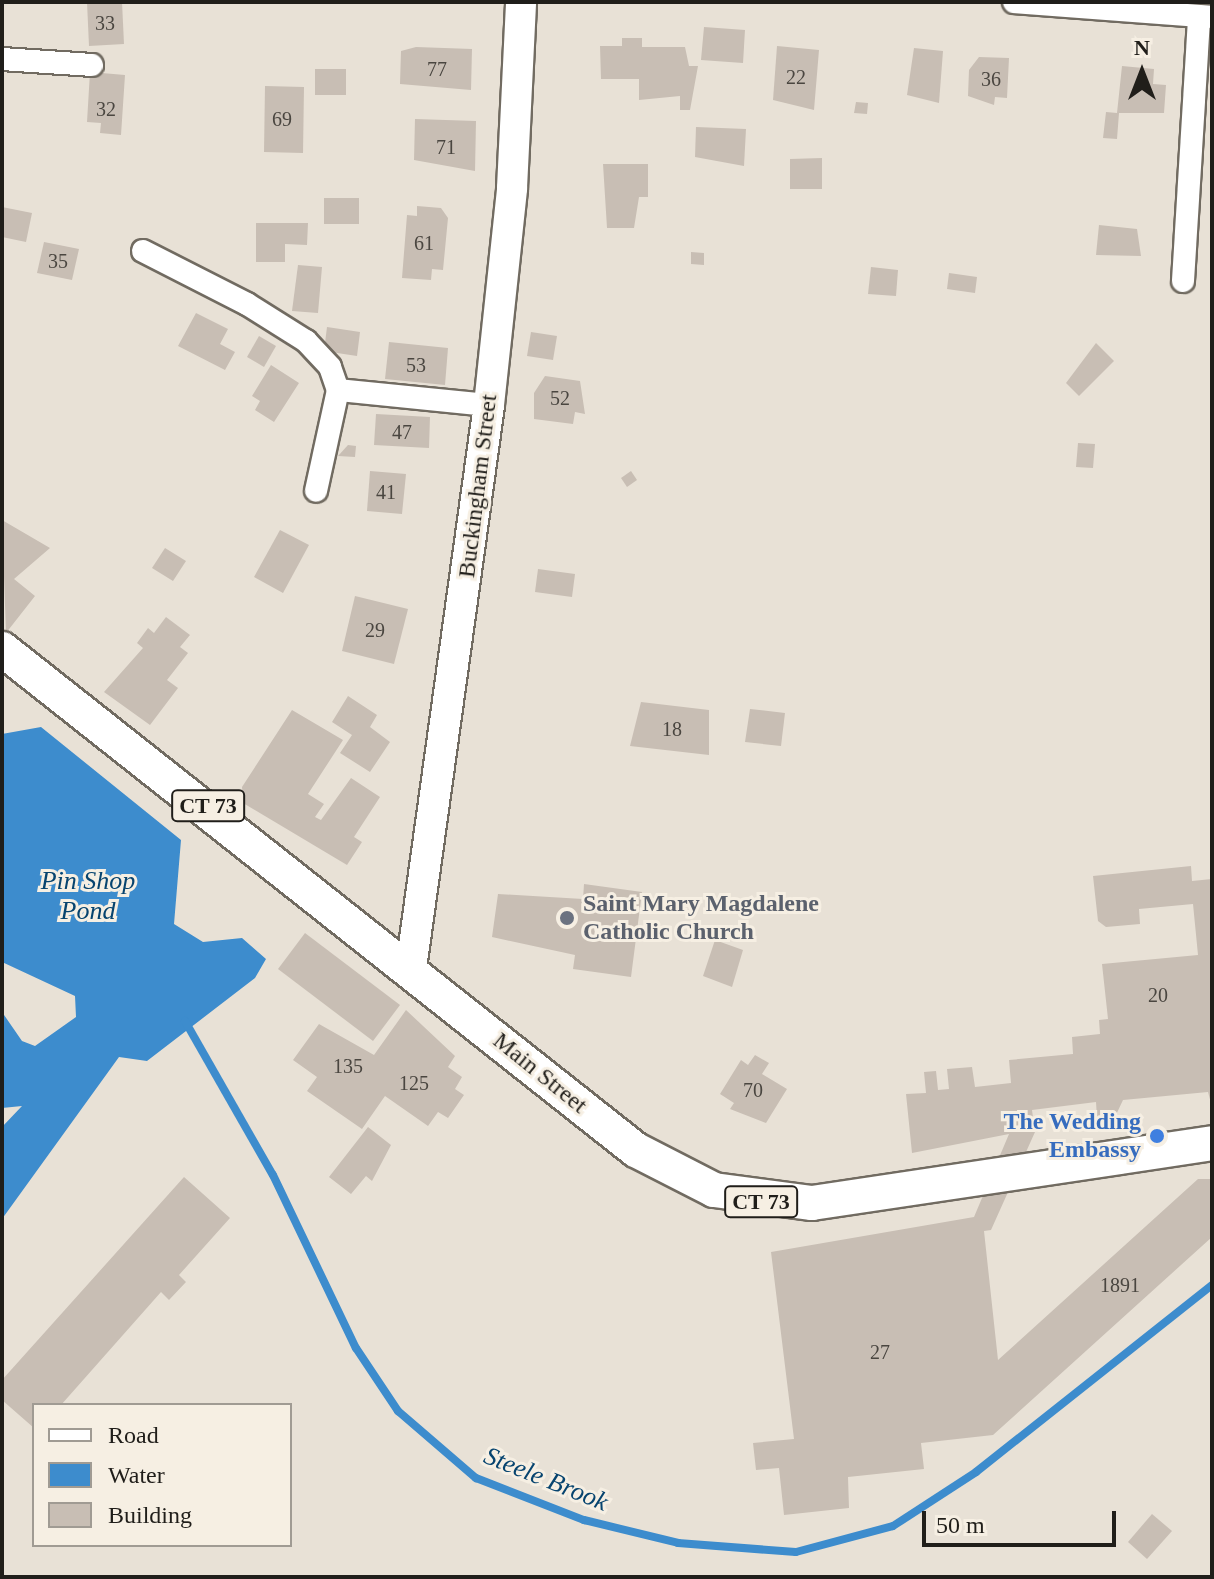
<!DOCTYPE html>
<style>
body{margin:0}
#map{position:relative;width:1214px;height:1579px;overflow:hidden;background:#e8e1d6;font-family:"Times New Roman",serif}
div>[style]{position:absolute}
.water>*{inset:0;background:#3d8ccd}
.stream>*{height:8px;margin:-4px;padding:0 4px;transform-origin:4px;border-radius:4px;background:#3d8ccd}
.building>*{inset:0;background:#c8beb4}
.roads{filter:drop-shadow(2px 0 #716b61) drop-shadow(-2px 0 #716b61) drop-shadow(0 2px #716b61) drop-shadow(0 -2px #716b61)}
.street>*{height:22px;margin:-11px;padding:0 11px;transform-origin:11px;border-radius:11px;background:#fff}
.secondary>*{height:30px;margin:-15px;padding:0 15px;transform-origin:15px;border-radius:15px;background:#fff}
.primary>*{height:34px;margin:-17px;padding:0 17px;transform-origin:17px;border-radius:17px;background:#fff}
.dots>*{width:22px;height:22px;translate:-50% -50%;box-sizing:border-box;border:4px solid #f6efe3;border-radius:50%}
span{translate:-50% -50%;white-space:nowrap;text-align:center;line-height:1.15;-webkit-text-stroke:6px #f6efe3;paint-order:stroke}
.number-label{font-size:20px;color:#4a4640}
.number-label span{-webkit-text-stroke-width:0}
.shield-label span{padding:2px 6px;background:#f6efe3;border:2px solid;border-radius:6px;-webkit-text-stroke-width:0}
.shield-label{font-size:22px;color:#201e1a;font-weight:700}
.street-label{font-size:24px;color:#201e1a}
.worship-label{font-size:24px;color:#5b616d;font-weight:700}
.left{translate:0 -50%;text-align:left}
.shop-label{font-size:24px;color:#366cbe;font-weight:700}
.right{translate:-100% -50%;text-align:right}
.water-label{font-size:26px;color:#07446f;font-style:italic}
.frame{position:absolute;inset:0;border:4px solid #201e1a;pointer-events:none}
.legend{position:absolute;left:32px;top:1403px;width:260px;height:144px;box-sizing:border-box;background:#f6efe3;border:2px solid #a09b93;margin:0;padding:10px 14px;list-style:none;font-size:24px;color:#201e1a}
.legend li{display:flex;align-items:center;gap:16px;height:40px}
.legend b{width:40px;border:2px solid #a09b93}
.north{position:absolute;left:1102px;top:32px;width:80px;height:80px;-webkit-text-stroke:6px #f6efe3;paint-order:stroke;rotate:0deg;font-size:22px;font-weight:700;line-height:32px;text-align:center;color:#201e1a}
.north::after{content:'';display:block;margin:auto;width:28px;height:36px;background:#201e1a;clip-path:polygon(50% 0,100% 100%,50% 72%,0 100%)}
.scale{position:absolute;left:922px;top:1511px;width:194px;height:36px;box-sizing:border-box;border:4px solid #201e1a;border-top:0;padding-left:10px;font-size:24px;line-height:28px;white-space:nowrap;color:#201e1a;-webkit-text-stroke:6px #f6efe3;paint-order:stroke}
</style>
<div id="map">
<div class="water">
<div style="clip-path:polygon(41px 727px,181px 840px,174px 924px,203px 942px,242px 938px,266px 959px,255px 978px,147px 1061px,119px 1057px,2px 1219px,2px 1127px,22px 1106px,2px 1108px,2px 1012px,22px 1041px,35px 1046px,76px 1017px,75px 996px,2px 962px,2px 734px)"></div>
</div>
<div class="stream">
<div style="left:185px;top:1021px;width:177px;rotate:60.3deg"></div>
<div style="left:273px;top:1175px;width:192px;rotate:64.4deg"></div>
<div style="left:356px;top:1348px;width:76px;rotate:56.3deg"></div>
<div style="left:398px;top:1411px;width:103px;rotate:40.7deg"></div>
<div style="left:476px;top:1478px;width:116px;rotate:21.3deg"></div>
<div style="left:584px;top:1520px;width:97px;rotate:13.7deg"></div>
<div style="left:678px;top:1543px;width:118px;rotate:4.4deg"></div>
<div style="left:796px;top:1552px;width:100px;rotate:-15deg"></div>
<div style="left:893px;top:1526px;width:99px;rotate:-33deg"></div>
<div style="left:976px;top:1472px;width:301px;rotate:-38.4deg"></div>
</div>
<div class="building">
<div style="clip-path:polygon(87px 2px,122px 2px,124px 44px,89px 46px)"></div>
<div style="clip-path:polygon(704px 27px,745px 30px,743px 63px,701px 60px)"></div>
<div style="clip-path:polygon(622px 38px,642px 38px,642px 47px,685px 47px,689px 66px,698px 66px,690px 110px,680px 110px,680px 96px,639px 100px,639px 79px,601px 79px,600px 46px,622px 46px)"></div>
<div style="clip-path:polygon(777px 46px,819px 50px,814px 110px,773px 100px)"></div>
<div style="clip-path:polygon(416px 47px,472px 49px,471px 90px,400px 84px,401px 51px)"></div>
<div style="clip-path:polygon(914px 48px,943px 51px,939px 103px,907px 95px)"></div>
<div style="clip-path:polygon(979px 57px,1009px 58px,1007px 98px,995px 97px,994px 105px,968px 96px,969px 70px)"></div>
<div style="clip-path:polygon(1122px 66px,1154px 69px,1153px 84px,1166px 85px,1164px 113px,1119px 113px,1117px 139px,1103px 138px,1106px 112px,1117px 113px)"></div>
<div style="clip-path:polygon(315px 69px,346px 69px,346px 95px,315px 95px)"></div>
<div style="clip-path:polygon(90px 72px,125px 75px,121px 135px,100px 133px,101px 123px,87px 122px)"></div>
<div style="clip-path:polygon(265px 86px,304px 87px,303px 153px,264px 152px)"></div>
<div style="clip-path:polygon(856px 102px,868px 103px,867px 114px,854px 113px)"></div>
<div style="clip-path:polygon(415px 119px,476px 121px,475px 171px,414px 160px)"></div>
<div style="clip-path:polygon(696px 127px,746px 129px,744px 166px,695px 157px)"></div>
<div style="clip-path:polygon(822px 158px,822px 189px,790px 189px,790px 159px)"></div>
<div style="clip-path:polygon(603px 164px,648px 164px,648px 197px,639px 197px,634px 228px,607px 228px)"></div>
<div style="clip-path:polygon(324px 198px,359px 198px,359px 224px,324px 224px)"></div>
<div style="clip-path:polygon(417px 206px,441px 208px,448px 218px,443px 270px,432px 269px,431px 280px,402px 278px,407px 215px,417px 216px)"></div>
<div style="clip-path:polygon(2px 207px,32px 213px,26px 242px,2px 237px)"></div>
<div style="clip-path:polygon(256px 223px,308px 223px,307px 245px,285px 244px,285px 262px,256px 262px)"></div>
<div style="clip-path:polygon(1099px 225px,1137px 229px,1141px 256px,1096px 255px)"></div>
<div style="clip-path:polygon(44px 242px,79px 249px,72px 280px,37px 273px)"></div>
<div style="clip-path:polygon(691px 252px,704px 253px,704px 265px,691px 264px)"></div>
<div style="clip-path:polygon(298px 265px,322px 267px,318px 313px,292px 311px)"></div>
<div style="clip-path:polygon(871px 267px,898px 270px,896px 296px,868px 294px)"></div>
<div style="clip-path:polygon(949px 273px,977px 277px,975px 293px,947px 289px)"></div>
<div style="clip-path:polygon(196px 313px,228px 329px,220px 344px,235px 352px,225px 370px,178px 346px)"></div>
<div style="clip-path:polygon(327px 327px,360px 332px,357px 356px,324px 351px)"></div>
<div style="clip-path:polygon(531px 332px,557px 336px,553px 360px,527px 356px)"></div>
<div style="clip-path:polygon(259px 336px,276px 346px,264px 367px,247px 357px)"></div>
<div style="clip-path:polygon(389px 342px,448px 348px,445px 385px,385px 379px)"></div>
<div style="clip-path:polygon(1096px 343px,1114px 361px,1079px 396px,1066px 383px)"></div>
<div style="clip-path:polygon(271px 365px,299px 383px,274px 422px,255px 410px,260px 401px,252px 396px)"></div>
<div style="clip-path:polygon(545px 376px,580px 381px,585px 414px,575px 412px,573px 424px,534px 419px,534px 393px)"></div>
<div style="clip-path:polygon(376px 414px,430px 417px,429px 448px,374px 445px)"></div>
<div style="clip-path:polygon(1078px 443px,1095px 444px,1093px 468px,1076px 467px)"></div>
<div style="clip-path:polygon(348px 445px,356px 446px,355px 457px,338px 456px)"></div>
<div style="clip-path:polygon(370px 471px,406px 474px,402px 514px,367px 511px)"></div>
<div style="clip-path:polygon(631px 471px,637px 480px,627px 487px,621px 478px)"></div>
<div style="clip-path:polygon(2px 520px,50px 548px,14px 579px,35px 596px,6px 633px)"></div>
<div style="clip-path:polygon(280px 530px,309px 545px,283px 593px,254px 577px)"></div>
<div style="clip-path:polygon(165px 548px,186px 561px,173px 581px,152px 568px)"></div>
<div style="clip-path:polygon(538px 569px,575px 574px,572px 597px,535px 592px)"></div>
<div style="clip-path:polygon(355px 596px,408px 609px,394px 664px,342px 651px)"></div>
<div style="clip-path:polygon(166px 617px,190px 635px,180px 647px,188px 653px,167px 680px,178px 688px,150px 725px,104px 692px,143px 648px,137px 643px,148px 628px,154px 633px)"></div>
<div style="clip-path:polygon(348px 696px,377px 715px,370px 727px,390px 742px,370px 772px,340px 753px,352px 735px,332px 722px)"></div>
<div style="clip-path:polygon(641px 702px,709px 710px,709px 755px,630px 746px)"></div>
<div style="clip-path:polygon(750px 709px,785px 713px,781px 746px,745px 742px)"></div>
<div style="clip-path:polygon(292px 710px,343px 740px,308px 794px,324px 804px,315px 817px,321px 820px,351px 778px,380px 797px,354px 837px,362px 842px,347px 865px,243px 803px,242px 787px)"></div>
<div style="clip-path:polygon(1191px 866px,1192px 881px,1212px 879px,1212px 1107px,1208px 1092px,1123px 1100px,1115px 1117px,1097px 1118px,1096px 1102px,1032px 1110px,1035px 1132px,991px 1230px,984px 1231px,998px 1360px,1198px 1179px,1212px 1179px,1212px 1237px,993px 1435px,921px 1443px,924px 1469px,848px 1477px,849px 1508px,784px 1515px,779px 1468px,756px 1470px,753px 1443px,794px 1439px,771px 1252px,974px 1217px,1009px 1134px,912px 1153px,906px 1094px,926px 1093px,924px 1072px,936px 1071px,938px 1090px,949px 1089px,947px 1069px,972px 1067px,975px 1087px,1011px 1083px,1009px 1060px,1073px 1054px,1072px 1037px,1100px 1034px,1099px 1020px,1108px 1019px,1102px 964px,1198px 955px,1193px 904px,1139px 909px,1140px 924px,1106px 927px,1098px 921px,1093px 876px)"></div>
<div style="clip-path:polygon(584px 884px,642px 892px,631px 977px,573px 969px,575px 955px,492px 937px,498px 894px,583px 899px)"></div>
<div style="clip-path:polygon(305px 933px,400px 1005px,373px 1041px,278px 969px)"></div>
<div style="clip-path:polygon(715px 940px,743px 950px,732px 987px,703px 976px)"></div>
<div style="clip-path:polygon(406px 1010px,455px 1056px,448px 1067px,462px 1077px,455px 1089px,464px 1095px,448px 1118px,438px 1112px,428px 1126px,385px 1096px,362px 1129px,307px 1091px,317px 1077px,293px 1060px,319px 1024px,374px 1055px)"></div>
<div style="clip-path:polygon(755px 1055px,769px 1063px,762px 1074px,787px 1089px,766px 1123px,730px 1109px,734px 1103px,720px 1094px,741px 1060px,748px 1065px)"></div>
<div style="clip-path:polygon(368px 1127px,391px 1145px,372px 1181px,366px 1176px,351px 1194px,329px 1177px)"></div>
<div style="clip-path:polygon(184px 1177px,230px 1218px,179px 1275px,186px 1282px,169px 1300px,161px 1292px,61px 1405px,34px 1405px,34px 1428px,2px 1400px,2px 1380px)"></div>
<div style="clip-path:polygon(1152px 1514px,1172px 1531px,1147px 1559px,1128px 1542px)"></div>
</div>
<div class="roads">
<div class="street">
<div style="left:1014px;top:2px;width:199px;rotate:4.3deg"></div>
<div style="left:2px;top:59px;width:90px;rotate:3.8deg"></div>
<div style="left:143px;top:251px;width:117px;rotate:27deg"></div>
<div style="left:247px;top:304px;width:70px;rotate:32.1deg"></div>
<div style="left:306px;top:341px;width:35px;rotate:47deg"></div>
<div style="left:330px;top:367px;width:24px;rotate:71deg"></div>
<div style="left:338px;top:390px;width:103px;rotate:102.3deg"></div>
<div style="left:1183px;top:281px;width:265px;rotate:-86.5deg"></div>
<div style="left:338px;top:390px;width:152px;rotate:5.7deg"></div>
</div>
<div class="secondary">
<div style="left:411px;top:968px;width:568px;rotate:-82.11deg"></div>
<div style="left:489px;top:405px;width:218px;rotate:-83.9deg"></div>
<div style="left:512px;top:188px;width:186px;rotate:-87.2deg"></div>
</div>
<div class="primary">
<div style="left:2px;top:649px;width:808px;rotate:38.32deg"></div>
<div style="left:636px;top:1150px;width:88px;rotate:27.1deg"></div>
<div style="left:714px;top:1190px;width:99px;rotate:7.6deg"></div>
<div style="left:812px;top:1203px;width:404px;rotate:-8.5deg"></div>
</div>
</div>
<div class="dots">
<div style="left:567px;top:918px;background:#6b7280"></div>
<div style="left:1157px;top:1136px;background:#3f7fe0"></div>
</div>
<div class="number-label">
<span style="left:105px;top:23px">33</span>
<span style="left:437px;top:69px">77</span>
<span style="left:796px;top:77px">22</span>
<span style="left:991px;top:79px">36</span>
<span style="left:106px;top:109px">32</span>
<span style="left:282px;top:119px">69</span>
<span style="left:446px;top:147px">71</span>
<span style="left:424px;top:243px">61</span>
<span style="left:58px;top:261px">35</span>
<span style="left:416px;top:365px">53</span>
<span style="left:560px;top:398px">52</span>
<span style="left:402px;top:432px">47</span>
<span style="left:386px;top:492px">41</span>
<span style="left:375px;top:630px">29</span>
<span style="left:672px;top:729px">18</span>
<span style="left:1158px;top:995px">20</span>
<span style="left:348px;top:1066px">135</span>
<span style="left:414px;top:1083px">125</span>
<span style="left:753px;top:1090px">70</span>
<span style="left:1120px;top:1285px">1891</span>
<span style="left:880px;top:1352px">27</span>
</div>
<div class="shield-label">
<span style="left:208px;top:806px">CT 73</span>
<span style="left:761px;top:1202px">CT 73</span>
</div>
<div class="street-label">
<span style="left:478px;top:486px;rotate:-83deg">Buckingham Street</span>
<span style="left:540px;top:1073px;rotate:39deg">Main Street</span>
</div>
<div class="worship-label">
<span class="left" style="left:583px;top:918px">Saint Mary Magdalene<br>Catholic Church</span>
</div>
<div class="shop-label">
<span class="right" style="left:1141px;top:1136px">The Wedding<br>Embassy</span>
</div>
<div class="water-label">
<span style="left:88px;top:896px">Pin Shop<br>Pond</span>
<span style="left:546px;top:1479px;rotate:22deg">Steele Brook</span>
</div>
<div class="frame"></div>
<ul class="legend">
<li><b style="height:10px;background:#fff"></b>Road</li>
<li><b style="height:22px;background:#3d8ccd"></b>Water</li>
<li><b style="height:22px;background:#c8beb4"></b>Building</li>
</ul>
<div class="north">N</div>
<div class="scale">50 m</div>
</div>
